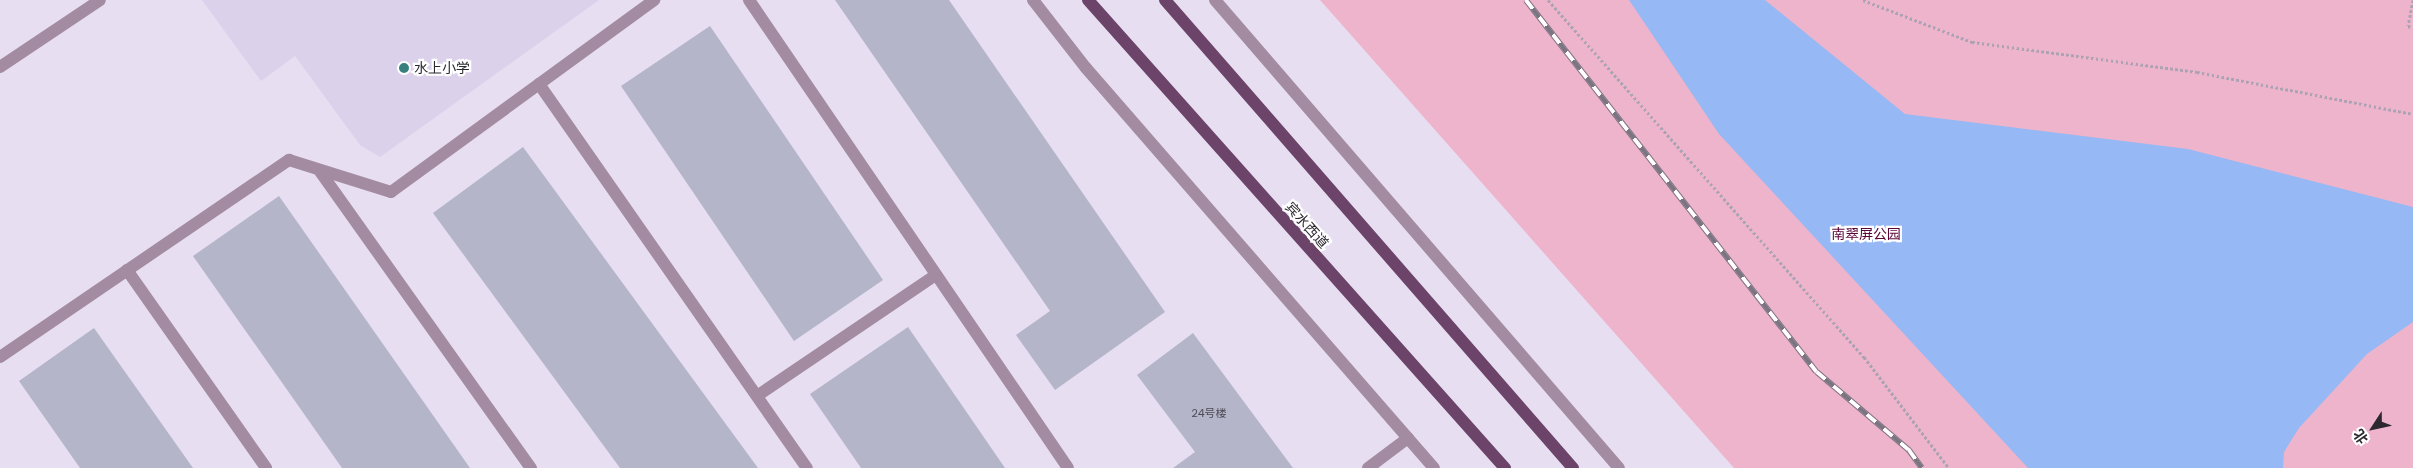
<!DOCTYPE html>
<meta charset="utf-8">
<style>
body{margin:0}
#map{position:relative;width:2413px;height:468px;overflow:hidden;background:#e7def2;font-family:Poppins,"Noto Sans SC",sans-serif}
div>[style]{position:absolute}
.built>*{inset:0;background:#dcd1ea}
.green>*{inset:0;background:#eeb4cc}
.water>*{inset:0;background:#96b8f4}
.building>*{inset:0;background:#b4b5c9}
.path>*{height:3px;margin-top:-1.5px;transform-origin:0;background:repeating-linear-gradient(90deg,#aba3b3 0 2.5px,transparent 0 5px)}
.minor>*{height:12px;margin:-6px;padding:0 6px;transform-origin:6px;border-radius:6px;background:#a38ba1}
.tertiary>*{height:12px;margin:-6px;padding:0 6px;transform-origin:6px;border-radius:6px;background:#a38ba1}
.primary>*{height:12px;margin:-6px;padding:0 6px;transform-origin:6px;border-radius:6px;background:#6c4369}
.rail>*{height:5.5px;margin-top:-2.75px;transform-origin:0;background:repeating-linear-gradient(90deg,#fff 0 11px,#7b7582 0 22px);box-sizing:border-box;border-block:1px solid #7b7582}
.dots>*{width:14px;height:14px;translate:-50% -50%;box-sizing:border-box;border:2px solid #fff;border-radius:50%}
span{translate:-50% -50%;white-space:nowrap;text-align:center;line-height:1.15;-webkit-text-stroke:4.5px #fff;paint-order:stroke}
.number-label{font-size:11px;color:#4e4b56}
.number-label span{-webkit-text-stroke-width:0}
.poi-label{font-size:14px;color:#2c2830}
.left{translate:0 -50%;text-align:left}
.street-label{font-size:14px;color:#2c2830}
.park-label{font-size:14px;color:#5b0638}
.north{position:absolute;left:2348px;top:403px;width:50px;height:50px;-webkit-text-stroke:4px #fff;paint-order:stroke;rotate:235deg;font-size:14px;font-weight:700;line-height:20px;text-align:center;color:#2c2830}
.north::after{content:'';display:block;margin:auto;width:18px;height:22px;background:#2c2830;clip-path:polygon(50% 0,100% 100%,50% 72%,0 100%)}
</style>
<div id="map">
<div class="built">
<div style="clip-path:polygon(202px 0,599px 0,380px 157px,360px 145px,295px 56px,261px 81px)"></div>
</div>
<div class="green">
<div style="clip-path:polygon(1320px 0,2413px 0,2413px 468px,1734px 468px)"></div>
</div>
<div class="water">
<div style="clip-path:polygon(1629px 0,1765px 0,1905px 114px,2188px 149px,2413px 207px,2413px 322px,2367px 354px,2299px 428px,2284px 452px,2283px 468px,2028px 468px,1719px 134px)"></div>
</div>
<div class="building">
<div style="clip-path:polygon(835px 0,949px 0,1165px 312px,1055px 390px,1016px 335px,1050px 311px)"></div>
<div style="clip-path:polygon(710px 26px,883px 280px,794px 341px,621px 86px)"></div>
<div style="clip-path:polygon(523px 147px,758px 468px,620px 468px,433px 213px)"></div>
<div style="clip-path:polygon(279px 196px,470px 468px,342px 468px,193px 256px)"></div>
<div style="clip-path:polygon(908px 327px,1005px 468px,861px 468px,810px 394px)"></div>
<div style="clip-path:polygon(94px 328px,193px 468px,80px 468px,19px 381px)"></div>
<div style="clip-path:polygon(1193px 333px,1293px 468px,1173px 468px,1195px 452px,1137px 375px)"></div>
</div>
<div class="path">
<div style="left:1548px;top:0;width:477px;rotate:48.5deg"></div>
<div style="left:1864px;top:357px;width:140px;rotate:52.6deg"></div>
<div style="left:1863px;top:0;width:117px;rotate:21.1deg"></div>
<div style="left:1972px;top:42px;width:227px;rotate:7.6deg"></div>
<div style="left:2197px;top:72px;width:220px;rotate:11deg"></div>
<div style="left:2413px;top:0;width:26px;rotate:101deg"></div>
<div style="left:2408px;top:26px;width:5px;rotate:22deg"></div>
</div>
<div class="minor">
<div style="left:749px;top:0;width:566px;rotate:55.72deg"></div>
<div style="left:0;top:67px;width:120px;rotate:-33.8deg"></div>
<div style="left:539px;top:84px;width:468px;rotate:55.1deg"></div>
<div style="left:319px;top:170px;width:366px;rotate:54.6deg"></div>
<div style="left:127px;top:270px;width:242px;rotate:54.9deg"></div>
<div style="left:0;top:357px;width:350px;rotate:-34.3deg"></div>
<div style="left:289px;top:160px;width:107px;rotate:17.4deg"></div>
<div style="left:391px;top:192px;width:326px;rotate:-36.1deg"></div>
<div style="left:757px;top:396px;width:216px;rotate:-34.1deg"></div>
<div style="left:1368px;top:468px;width:50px;rotate:-36.9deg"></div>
</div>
<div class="tertiary">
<div style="left:1033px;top:0;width:86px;rotate:52.1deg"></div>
<div style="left:1086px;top:68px;width:530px;rotate:48.98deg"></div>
<div style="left:1215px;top:0;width:618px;rotate:49.2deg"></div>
</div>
<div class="primary">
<div style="left:1088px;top:0;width:627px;rotate:48.3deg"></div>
<div style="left:1165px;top:0;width:621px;rotate:48.92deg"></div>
</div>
<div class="rail">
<div style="left:1526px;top:0;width:472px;rotate:52deg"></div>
<div style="left:1817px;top:372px;width:121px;rotate:40.3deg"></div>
<div style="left:1909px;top:450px;width:22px;rotate:54deg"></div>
</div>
<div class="dots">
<div style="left:404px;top:68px;background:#38807e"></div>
</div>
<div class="number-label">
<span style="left:1209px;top:413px">24号楼</span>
</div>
<div class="poi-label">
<span class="left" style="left:414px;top:68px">水上小学</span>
</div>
<div class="street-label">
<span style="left:1307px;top:225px;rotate:48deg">宾水西道</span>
</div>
<div class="park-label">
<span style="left:1866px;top:234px">南翠屏公园</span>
</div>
<div class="north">北</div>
</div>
